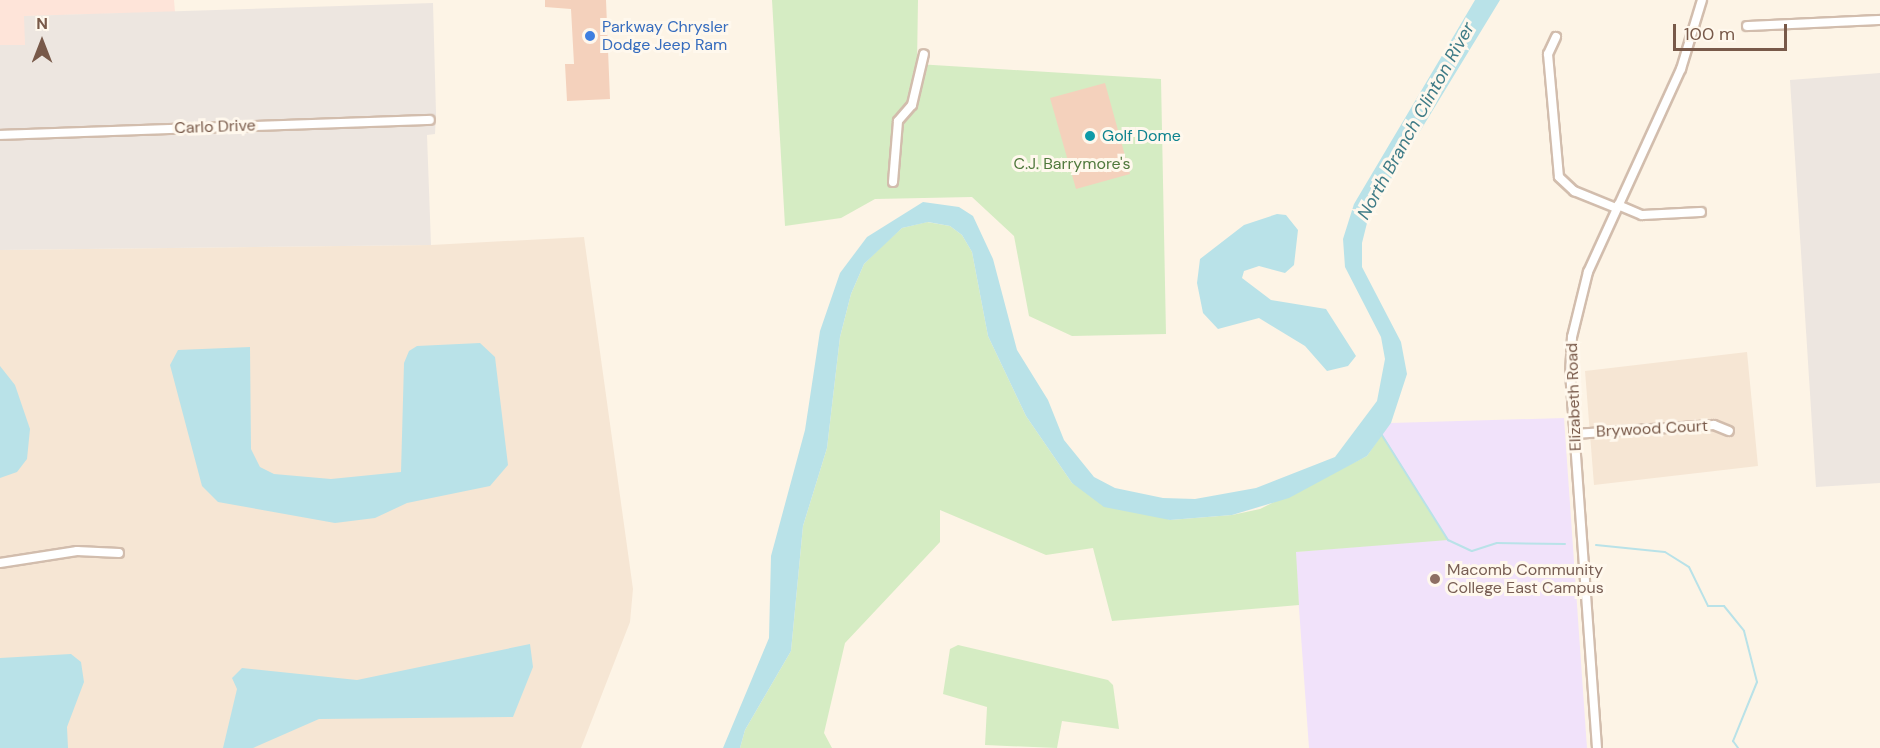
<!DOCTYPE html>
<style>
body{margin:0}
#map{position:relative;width:1880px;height:748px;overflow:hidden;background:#fdf4e6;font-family:"DM Sans",sans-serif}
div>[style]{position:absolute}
.residential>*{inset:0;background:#f6e6d4}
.commercial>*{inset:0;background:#fee4d9}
.industrial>*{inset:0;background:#ede6e0}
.education>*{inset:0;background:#f1e2fa}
.green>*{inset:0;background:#d5ecc3}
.water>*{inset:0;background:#b9e2e8}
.stream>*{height:2px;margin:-1px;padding:0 1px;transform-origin:1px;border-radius:1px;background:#b9e2e8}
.building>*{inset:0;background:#f4d1bc}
.roads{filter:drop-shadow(2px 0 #d2bdad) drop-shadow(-2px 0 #d2bdad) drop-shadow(0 2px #d2bdad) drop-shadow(0 -2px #d2bdad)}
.street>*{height:8px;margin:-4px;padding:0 4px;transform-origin:4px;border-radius:4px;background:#fff}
.dots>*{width:16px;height:16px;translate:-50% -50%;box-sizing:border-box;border:3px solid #fff8ed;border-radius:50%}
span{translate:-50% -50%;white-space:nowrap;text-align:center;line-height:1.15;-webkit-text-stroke:6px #fff8ed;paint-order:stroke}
.shop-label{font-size:16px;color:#366cbe}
.left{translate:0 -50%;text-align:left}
.street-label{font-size:16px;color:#785949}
.culture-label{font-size:16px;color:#0d838f}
.park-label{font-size:16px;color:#50793d}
.education-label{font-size:16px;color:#785e54}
.water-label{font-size:18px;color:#3e7b86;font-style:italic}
.north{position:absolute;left:12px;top:12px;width:60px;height:60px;-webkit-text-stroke:4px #fff8ed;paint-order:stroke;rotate:0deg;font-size:16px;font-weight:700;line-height:24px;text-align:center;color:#785949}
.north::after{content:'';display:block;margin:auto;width:21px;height:27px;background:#785949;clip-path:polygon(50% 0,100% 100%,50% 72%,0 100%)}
.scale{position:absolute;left:1673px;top:24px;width:114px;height:27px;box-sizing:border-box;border:3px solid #785949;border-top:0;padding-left:8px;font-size:18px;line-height:21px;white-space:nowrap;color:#785949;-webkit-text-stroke:4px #fff8ed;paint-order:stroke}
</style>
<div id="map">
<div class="residential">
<div style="clip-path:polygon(584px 237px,633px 589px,630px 622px,581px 748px,0 748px,0 250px,431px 245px)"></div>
<div style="clip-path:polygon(1747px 352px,1758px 466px,1594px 485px,1585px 371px)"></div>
</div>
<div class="commercial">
<div style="clip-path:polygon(0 0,174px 0,175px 12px,25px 16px,25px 45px,0 45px)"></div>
</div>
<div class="industrial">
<div style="clip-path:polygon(433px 3px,436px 113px,435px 134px,427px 135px,431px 245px,0 250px,0 45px,25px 45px,24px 16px)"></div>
<div style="clip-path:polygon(1880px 73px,1880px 483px,1816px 487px,1790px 80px)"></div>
</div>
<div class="education">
<div style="clip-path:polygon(1564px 418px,1587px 748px,1309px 748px,1295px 552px,1447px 539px,1382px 434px,1391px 423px)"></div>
</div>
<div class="green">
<div style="clip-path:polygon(772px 0,918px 0,917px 64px,1161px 79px,1166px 334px,1072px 336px,1029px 316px,1014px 236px,972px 197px,875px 199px,841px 218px,785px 226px)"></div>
<div style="clip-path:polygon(927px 222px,950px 226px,962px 235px,972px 252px,988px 336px,1026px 416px,1072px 483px,1170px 520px,1232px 515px,1260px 509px,1367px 456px,1382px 434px,1448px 540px,1296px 552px,1299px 605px,1112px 621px,1093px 548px,1046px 555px,940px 510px,940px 542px,845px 643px,824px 733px,832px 748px,740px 748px,745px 730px,791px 651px,803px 526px,827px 448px,840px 337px,851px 294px,864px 264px,883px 245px,902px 228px)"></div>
<div style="clip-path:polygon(958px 645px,1108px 680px,1113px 685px,1119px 729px,1062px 721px,1057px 748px,985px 745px,987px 707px,943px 694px,950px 649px)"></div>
</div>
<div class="water">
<div style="clip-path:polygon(1475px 0,1500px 0,1369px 215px,1362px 243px,1362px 267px,1401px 342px,1407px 374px,1391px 423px,1367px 456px,1289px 498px,1232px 515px,1170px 520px,1104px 507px,1072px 483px,1026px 416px,988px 336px,972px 252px,962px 235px,950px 226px,928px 222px,902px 228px,864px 264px,851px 294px,840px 337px,827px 448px,803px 526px,791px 651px,745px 730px,740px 748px,723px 748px,769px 638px,771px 556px,805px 430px,820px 331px,840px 273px,867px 237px,923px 202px,959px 207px,973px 216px,993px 259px,1017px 350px,1048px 400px,1064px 440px,1094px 477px,1115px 488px,1163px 498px,1195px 499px,1256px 488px,1335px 457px,1377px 401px,1385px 359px,1381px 337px,1345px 267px,1343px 239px,1354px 204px)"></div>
<div style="clip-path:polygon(1277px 214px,1286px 215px,1298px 230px,1294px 265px,1285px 273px,1259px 266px,1244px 271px,1242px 278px,1271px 300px,1326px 309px,1356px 356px,1348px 366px,1327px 371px,1305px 346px,1259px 318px,1218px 329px,1203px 313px,1197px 283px,1200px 259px,1244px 225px)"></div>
<div style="clip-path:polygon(480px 343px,495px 357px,508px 465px,490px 486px,407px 503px,375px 518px,335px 523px,218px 502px,202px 486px,170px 365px,178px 350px,250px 347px,251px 449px,260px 467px,274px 474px,331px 479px,401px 472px,404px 363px,409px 351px,417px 346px)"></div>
<div style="clip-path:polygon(0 366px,15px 385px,30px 429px,27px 459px,17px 472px,0 478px)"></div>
<div style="clip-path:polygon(530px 644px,533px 667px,513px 717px,319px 719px,253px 748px,223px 748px,237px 689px,232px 678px,242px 668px,357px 680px)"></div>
<div style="clip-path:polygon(71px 654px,81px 662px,84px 682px,67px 727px,68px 748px,0 748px,0 658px)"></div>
</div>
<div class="stream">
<div style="left:1380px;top:432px;width:128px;rotate:57.8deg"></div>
<div style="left:1448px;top:540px;width:26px;rotate:25deg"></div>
<div style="left:1472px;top:551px;width:26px;rotate:-18deg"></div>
<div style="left:1497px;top:543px;width:68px;rotate:0.8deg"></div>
<div style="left:1596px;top:545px;width:69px;rotate:5.8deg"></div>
<div style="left:1665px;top:552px;width:28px;rotate:32deg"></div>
<div style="left:1689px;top:567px;width:43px;rotate:64deg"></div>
<div style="left:1708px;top:606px;width:16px"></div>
<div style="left:1724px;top:606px;width:32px;rotate:51deg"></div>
<div style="left:1744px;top:631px;width:53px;rotate:75.7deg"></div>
<div style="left:1757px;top:682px;width:64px;rotate:112.1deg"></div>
<div style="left:1733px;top:741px;width:9px;rotate:54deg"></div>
</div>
<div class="building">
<div style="clip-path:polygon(545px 0,606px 0,610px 99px,567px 101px,565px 64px,574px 64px,571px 9px,545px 7px)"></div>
<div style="clip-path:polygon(1105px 83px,1130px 174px,1076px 189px,1050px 98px)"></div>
</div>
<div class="roads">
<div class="street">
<div style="left:1747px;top:26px;width:133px;rotate:-2.6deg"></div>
<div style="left:1556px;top:37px;width:19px;rotate:115deg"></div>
<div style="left:1548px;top:54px;width:123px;rotate:84.9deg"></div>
<div style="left:1559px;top:177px;width:21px;rotate:43deg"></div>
<div style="left:1574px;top:191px;width:45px;rotate:22deg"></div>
<div style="left:0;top:135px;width:430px;rotate:-2deg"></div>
<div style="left:893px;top:182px;width:61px;rotate:-85.3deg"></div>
<div style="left:898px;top:121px;width:21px;rotate:-49deg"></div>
<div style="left:912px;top:105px;width:52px;rotate:-76.8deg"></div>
<div style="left:1618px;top:205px;width:26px;rotate:23deg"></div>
<div style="left:1642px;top:215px;width:59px;rotate:-2.9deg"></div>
<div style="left:1574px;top:434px;width:140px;rotate:-3.7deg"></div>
<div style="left:1714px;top:425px;width:16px;rotate:22deg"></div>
<div style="left:0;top:563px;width:78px;rotate:-8.9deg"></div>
<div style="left:77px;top:551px;width:42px;rotate:2.7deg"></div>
<div style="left:1597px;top:748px;width:374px;rotate:-94.1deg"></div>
<div style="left:1570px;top:375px;width:38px;rotate:-87deg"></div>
<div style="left:1572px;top:337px;width:67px;rotate:-76.2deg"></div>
<div style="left:1588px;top:272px;width:223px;rotate:-65.4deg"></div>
<div style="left:1681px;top:69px;width:72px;rotate:-73.1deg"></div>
</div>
</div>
<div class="dots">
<div style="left:590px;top:36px;background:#3f7fe0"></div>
<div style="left:1090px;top:136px;background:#0f9aa8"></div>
<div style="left:1435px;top:579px;background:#8d6e63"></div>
</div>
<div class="shop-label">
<span class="left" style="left:602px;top:36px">Parkway Chrysler<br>Dodge Jeep Ram</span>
</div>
<div class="street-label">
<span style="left:215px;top:127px;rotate:-2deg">Carlo Drive</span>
<span style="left:1574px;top:397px;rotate:-92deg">Elizabeth Road</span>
<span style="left:1652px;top:429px;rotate:-3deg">Brywood Court</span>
</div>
<div class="culture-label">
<span class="left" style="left:1102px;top:136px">Golf Dome</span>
</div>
<div class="park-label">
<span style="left:1072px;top:164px">C.J. Barrymore's</span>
</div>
<div class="education-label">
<span class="left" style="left:1447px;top:579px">Macomb Community<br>College East Campus</span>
</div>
<div class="water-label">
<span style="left:1416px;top:121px;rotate:-61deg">North Branch Clinton River</span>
</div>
<div class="north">N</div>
<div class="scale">100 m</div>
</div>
